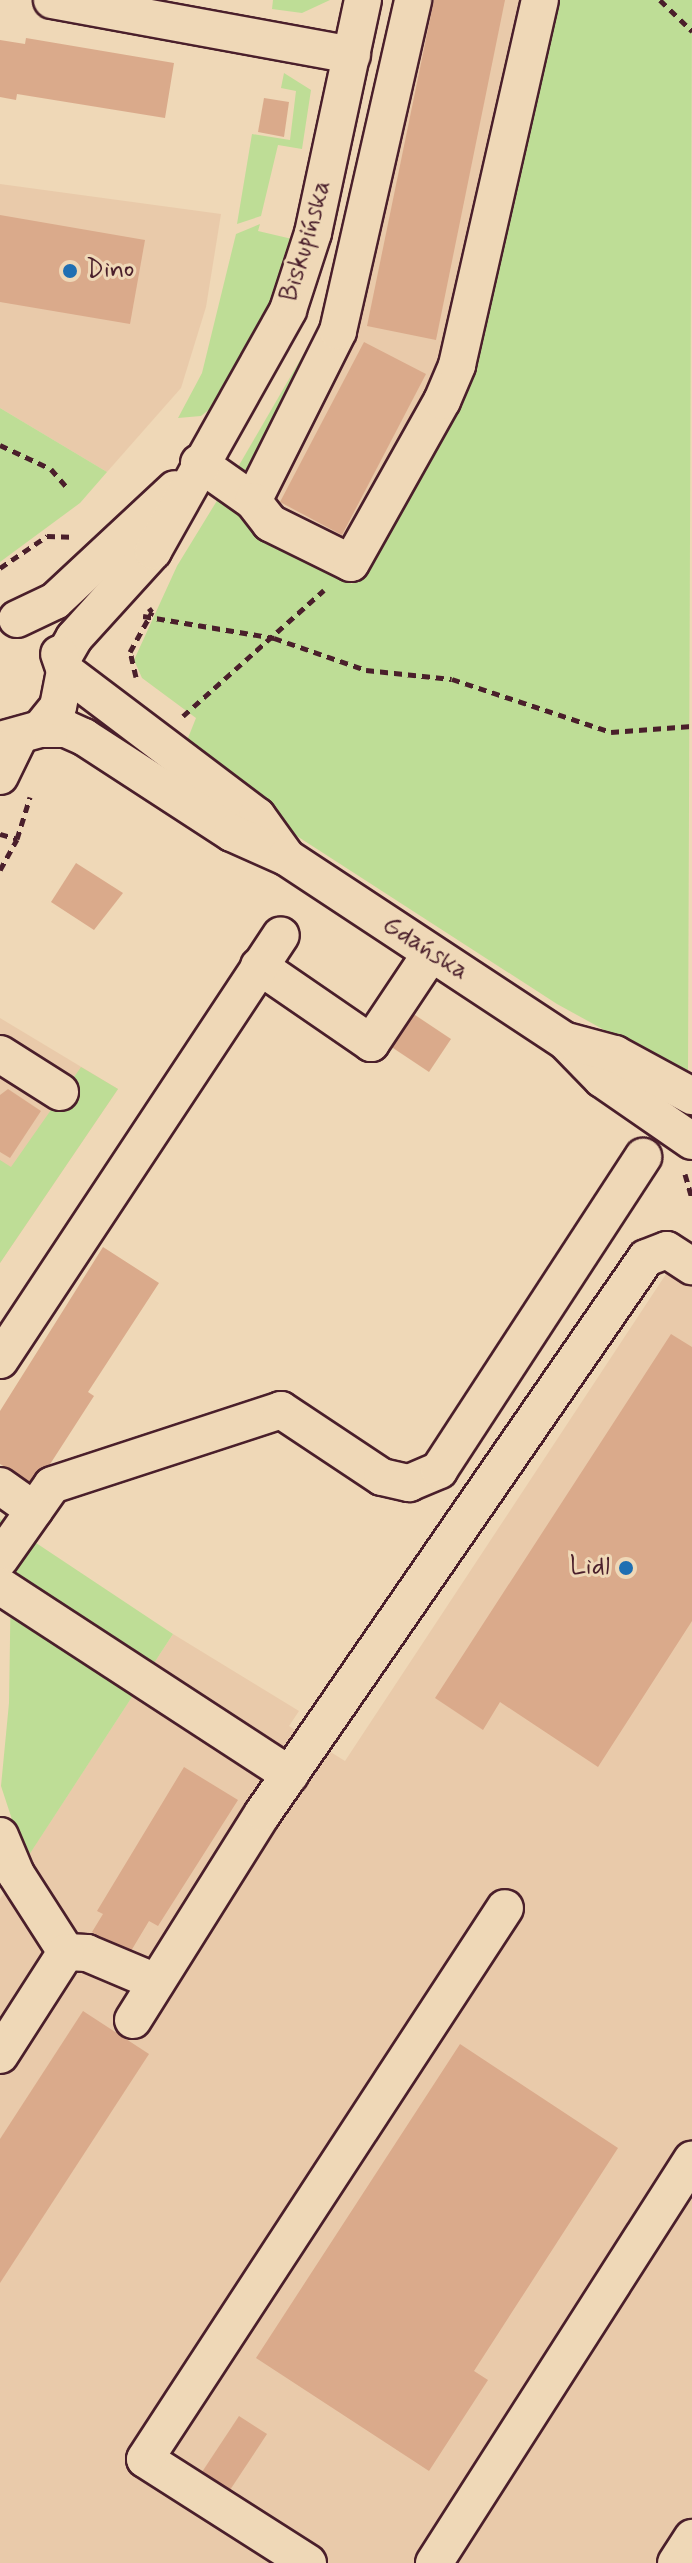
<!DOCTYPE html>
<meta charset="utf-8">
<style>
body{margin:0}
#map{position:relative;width:692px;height:2563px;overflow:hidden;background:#efd8b7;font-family:Mynerve,sans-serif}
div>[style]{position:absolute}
.built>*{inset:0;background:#e9caaa}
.green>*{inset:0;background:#bedd96}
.building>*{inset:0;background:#daaa8b}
.path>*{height:5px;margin-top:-2.5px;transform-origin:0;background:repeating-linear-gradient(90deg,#4a1f2b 0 8px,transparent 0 14px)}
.roads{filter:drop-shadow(2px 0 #4a1f2b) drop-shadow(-2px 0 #4a1f2b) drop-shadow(0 2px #4a1f2b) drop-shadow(0 -2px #4a1f2b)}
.minor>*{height:36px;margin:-18px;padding:0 18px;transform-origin:18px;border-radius:18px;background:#efd8b7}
.dots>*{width:22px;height:22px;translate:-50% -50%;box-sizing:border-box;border:4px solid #efd8b7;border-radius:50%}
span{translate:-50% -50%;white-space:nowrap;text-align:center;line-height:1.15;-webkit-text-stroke:6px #efd8b7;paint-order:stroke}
.street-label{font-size:26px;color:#4a1f2b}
.poi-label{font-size:26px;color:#4a1f2b}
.left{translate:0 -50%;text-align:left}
.right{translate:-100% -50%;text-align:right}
</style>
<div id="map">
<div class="built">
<div style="clip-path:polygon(420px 0,526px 0,439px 382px,346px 550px,260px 506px,348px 323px)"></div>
<div style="clip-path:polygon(0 184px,221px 214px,206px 307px,181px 388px,107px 472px,0 408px)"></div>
<div style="clip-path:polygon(0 1018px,118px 1089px,0 1263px)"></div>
<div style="clip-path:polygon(668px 1271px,692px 1286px,692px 2563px,0 2563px,0 1899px,173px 1634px,299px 1711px,289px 1726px,345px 1761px)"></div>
</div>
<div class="green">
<div style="clip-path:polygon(273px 0,330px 0,302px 13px,272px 9px)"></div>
<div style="clip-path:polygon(556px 0,692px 0,688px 1076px,557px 1004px,286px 829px,186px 743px,196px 718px,142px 678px,134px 660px,177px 566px,218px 499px,240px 512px,260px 535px,352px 584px,456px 410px)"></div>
<div style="clip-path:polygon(284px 73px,311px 90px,302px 149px,278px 145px,261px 216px,237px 224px,252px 134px,290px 140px,296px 91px,281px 88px)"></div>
<div style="clip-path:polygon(260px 224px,258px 231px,292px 239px,272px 303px,211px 408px,201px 416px,178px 418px,202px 373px,236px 234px)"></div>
<div style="clip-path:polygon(314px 336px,325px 339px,249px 473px,238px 467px)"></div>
<div style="clip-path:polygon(0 408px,107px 472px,80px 503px,0 562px)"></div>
<div style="clip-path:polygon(81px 1067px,118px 1089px,0 1263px,0 1160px,11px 1167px)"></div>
<div style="clip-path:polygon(0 1519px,173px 1634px,29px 1855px,21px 1847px,1px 1786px,9px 1703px,11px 1573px,0 1565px)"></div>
</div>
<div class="building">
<div style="clip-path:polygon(434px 0,505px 0,436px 340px,367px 326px)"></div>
<div style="clip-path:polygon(26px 38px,174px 63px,165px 118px,17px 94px,16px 100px,0 97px,0 40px,25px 44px)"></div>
<div style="clip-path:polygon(264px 98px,289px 102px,284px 137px,258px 132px)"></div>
<div style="clip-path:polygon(0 215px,145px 240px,130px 324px,0 302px)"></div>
<div style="clip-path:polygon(364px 342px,426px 374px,342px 535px,280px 502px)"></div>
<div style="clip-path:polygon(76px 863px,123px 893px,94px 930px,51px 902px)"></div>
<div style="clip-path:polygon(412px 1013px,451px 1039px,429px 1072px,390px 1046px)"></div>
<div style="clip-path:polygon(8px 1089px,41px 1111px,10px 1158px,0 1152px,0 1095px)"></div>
<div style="clip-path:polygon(103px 1247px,159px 1283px,88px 1392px,94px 1396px,36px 1486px,0 1464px,0 1411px)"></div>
<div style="clip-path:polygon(671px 1334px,692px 1347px,692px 1621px,598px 1767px,500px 1702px,483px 1730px,435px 1698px)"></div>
<div style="clip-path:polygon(184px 1767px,238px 1800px,158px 1926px,149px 1921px,128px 1956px,92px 1932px,103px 1914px,97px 1911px)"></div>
<div style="clip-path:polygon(83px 2011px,149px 2054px,0 2283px,0 2139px)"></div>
<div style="clip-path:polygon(460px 2044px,618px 2148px,474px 2371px,488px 2380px,429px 2471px,256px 2358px)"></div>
<div style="clip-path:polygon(239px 2416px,267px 2434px,230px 2490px,202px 2472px)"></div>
</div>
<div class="path">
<div style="left:660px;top:0;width:45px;rotate:44.1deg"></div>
<div style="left:0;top:445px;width:56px;rotate:25.2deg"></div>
<div style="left:51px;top:469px;width:23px;rotate:49deg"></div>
<div style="left:0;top:568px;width:57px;rotate:-34.2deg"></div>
<div style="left:47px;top:536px;width:24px;rotate:2deg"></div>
<div style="left:143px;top:616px;width:133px;rotate:9.5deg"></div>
<div style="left:274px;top:638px;width:97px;rotate:19.2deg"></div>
<div style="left:366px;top:670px;width:86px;rotate:6deg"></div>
<div style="left:452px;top:679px;width:168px;rotate:18.4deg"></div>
<div style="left:611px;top:732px;width:81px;rotate:-4.2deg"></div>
<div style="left:136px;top:677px;width:26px;rotate:-103deg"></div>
<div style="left:130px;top:652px;width:46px;rotate:-61.2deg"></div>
<div style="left:152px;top:612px;width:5px;rotate:-127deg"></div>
<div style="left:183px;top:716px;width:189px;rotate:-41.8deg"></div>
<div style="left:0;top:834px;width:18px;rotate:16deg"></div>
<div style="left:17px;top:839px;width:44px;rotate:-72.8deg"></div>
<div style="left:0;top:870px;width:35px;rotate:-61deg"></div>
<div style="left:685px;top:1174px;width:25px;rotate:74deg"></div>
</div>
<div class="roads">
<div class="minor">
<div style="left:52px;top:0;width:305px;rotate:10.4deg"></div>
<div style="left:199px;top:463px;width:66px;rotate:35.1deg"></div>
<div style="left:253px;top:501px;width:190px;rotate:-63.4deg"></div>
<div style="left:338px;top:331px;width:339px;rotate:-77.2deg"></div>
<div style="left:253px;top:501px;width:28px;rotate:52deg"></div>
<div style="left:270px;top:523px;width:90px;rotate:26.3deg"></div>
<div style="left:351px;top:563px;width:186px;rotate:-60.7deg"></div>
<div style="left:442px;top:401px;width:39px;rotate:-67deg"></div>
<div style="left:457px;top:365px;width:374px;rotate:-77.2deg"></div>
<div style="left:17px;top:619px;width:42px;rotate:-25.3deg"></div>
<div style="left:55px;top:601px;width:164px;rotate:-43deg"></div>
<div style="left:62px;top:659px;width:24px;rotate:-60deg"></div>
<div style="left:74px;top:638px;width:118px;rotate:-47.8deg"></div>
<div style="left:153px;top:551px;width:276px;rotate:-60.7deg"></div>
<div style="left:288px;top:310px;width:81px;rotate:-72deg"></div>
<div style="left:313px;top:233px;width:238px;rotate:-77.9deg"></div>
<div style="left:65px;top:671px;width:241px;rotate:37.1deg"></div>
<div style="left:257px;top:816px;width:48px;rotate:54.3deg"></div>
<div style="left:40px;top:729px;width:26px"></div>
<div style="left:66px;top:729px;width:20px;rotate:24deg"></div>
<div style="left:84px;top:737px;width:176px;rotate:33deg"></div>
<div style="left:232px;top:833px;width:59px;rotate:24deg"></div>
<div style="left:286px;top:857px;width:334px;rotate:33.4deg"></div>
<div style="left:565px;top:1041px;width:53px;rotate:45.8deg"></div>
<div style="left:602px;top:1079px;width:109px;rotate:34.6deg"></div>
<div style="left:0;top:740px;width:41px;rotate:-15.4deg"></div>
<div style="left:40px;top:729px;width:28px;rotate:-51deg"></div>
<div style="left:58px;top:707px;width:37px;rotate:-79deg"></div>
<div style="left:65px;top:671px;width:18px;rotate:-109deg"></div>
<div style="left:0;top:776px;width:41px;rotate:-64.1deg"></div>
<div style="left:259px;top:966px;width:136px;rotate:34.5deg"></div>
<div style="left:371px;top:1043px;width:108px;rotate:-56.3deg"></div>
<div style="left:567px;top:1041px;width:50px;rotate:15.2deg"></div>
<div style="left:615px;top:1054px;width:88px;rotate:28.6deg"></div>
<div style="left:0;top:1054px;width:71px;rotate:32.3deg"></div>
<div style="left:0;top:1360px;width:509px;rotate:-56.53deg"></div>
<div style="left:0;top:1486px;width:42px;rotate:35.2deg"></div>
<div style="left:0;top:1559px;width:90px;rotate:-54.9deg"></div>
<div style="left:52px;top:1485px;width:241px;rotate:-18.1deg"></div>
<div style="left:281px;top:1410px;width:121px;rotate:33.6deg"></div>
<div style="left:382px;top:1477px;width:28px;rotate:13deg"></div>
<div style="left:409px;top:1483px;width:33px;rotate:-23deg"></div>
<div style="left:439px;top:1470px;width:374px;rotate:-56.9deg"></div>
<div style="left:0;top:1586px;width:346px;rotate:33.1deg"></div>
<div style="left:0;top:1836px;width:41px;rotate:67.2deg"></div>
<div style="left:16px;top:1874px;width:93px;rotate:57.3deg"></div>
<div style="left:66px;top:1952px;width:21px;rotate:3deg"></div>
<div style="left:87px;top:1953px;width:75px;rotate:22.8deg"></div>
<div style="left:133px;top:2020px;width:244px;rotate:-57.9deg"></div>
<div style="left:263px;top:1813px;width:674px;rotate:-55.39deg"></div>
<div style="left:646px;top:1258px;width:22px;rotate:-21deg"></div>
<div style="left:667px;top:1250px;width:30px;rotate:33deg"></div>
<div style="left:0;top:2055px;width:122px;rotate:-57.3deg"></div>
<div style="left:308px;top:2563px;width:193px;rotate:-147.5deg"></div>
<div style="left:145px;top:2459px;width:658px;rotate:-56.84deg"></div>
<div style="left:434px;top:2563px;width:479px;rotate:-57.4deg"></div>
<div style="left:676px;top:2563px;width:30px;rotate:-57deg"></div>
</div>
</div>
<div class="dots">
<div style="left:70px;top:271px;background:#1f6fb2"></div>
<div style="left:626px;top:1568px;background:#1f6fb2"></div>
</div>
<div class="street-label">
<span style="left:307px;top:241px;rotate:-74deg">Biskupińska</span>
<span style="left:425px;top:949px;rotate:33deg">Gdańska</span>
</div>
<div class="poi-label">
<span class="left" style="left:86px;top:271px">Dino</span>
<span class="right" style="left:610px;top:1568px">Lidl</span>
</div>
</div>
